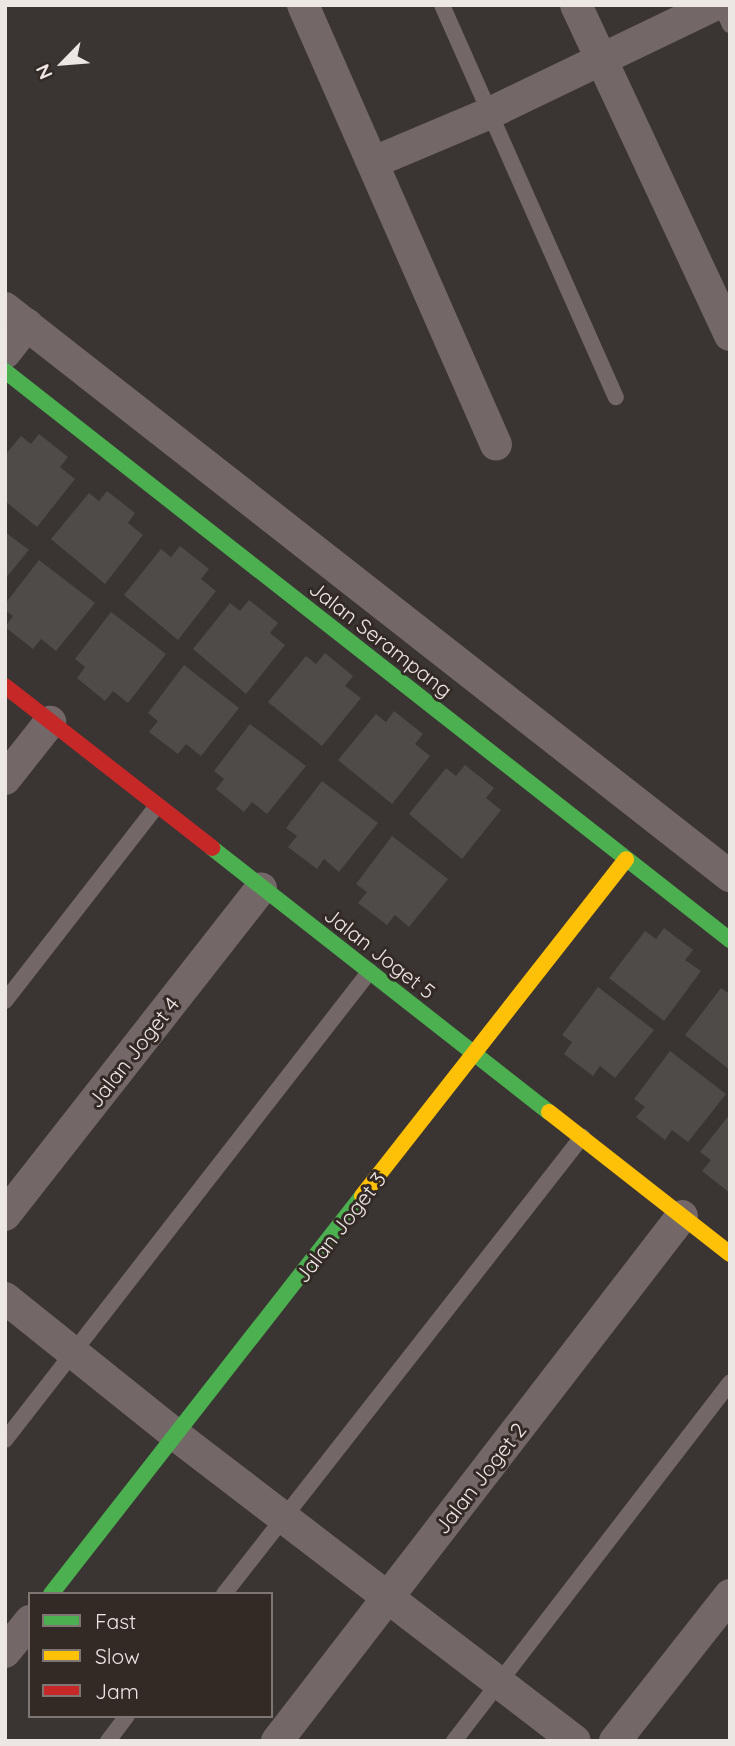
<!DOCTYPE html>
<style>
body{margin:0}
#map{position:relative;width:735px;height:1746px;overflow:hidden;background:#3a3533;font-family:Quicksand,sans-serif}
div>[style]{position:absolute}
.building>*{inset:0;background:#4e4b49}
.lane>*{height:16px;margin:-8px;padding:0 8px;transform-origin:8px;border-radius:8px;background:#746768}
.street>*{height:32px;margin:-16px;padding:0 16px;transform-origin:16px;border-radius:16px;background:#746768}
.fast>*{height:16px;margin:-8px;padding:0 8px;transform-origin:8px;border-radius:8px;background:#4caf50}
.slow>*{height:16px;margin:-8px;padding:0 8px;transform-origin:8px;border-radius:8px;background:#ffc107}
.jam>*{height:16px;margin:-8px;padding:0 8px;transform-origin:8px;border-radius:8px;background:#c62828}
span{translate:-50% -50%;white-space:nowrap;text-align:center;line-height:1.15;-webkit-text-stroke:6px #332a26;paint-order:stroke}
.street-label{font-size:21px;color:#ede7e4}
.frame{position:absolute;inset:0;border:7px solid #ede7e4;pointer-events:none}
.legend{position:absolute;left:28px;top:1592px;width:245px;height:126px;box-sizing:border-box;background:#332a26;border:2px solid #7d7672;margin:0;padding:9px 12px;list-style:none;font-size:21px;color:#ede7e4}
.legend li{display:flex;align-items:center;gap:14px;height:35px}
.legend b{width:35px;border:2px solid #7d7672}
.north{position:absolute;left:28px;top:28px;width:70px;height:70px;-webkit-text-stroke:5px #332a26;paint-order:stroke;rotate:245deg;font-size:19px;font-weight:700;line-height:28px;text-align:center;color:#ede7e4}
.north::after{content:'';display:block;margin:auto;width:24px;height:32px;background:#ede7e4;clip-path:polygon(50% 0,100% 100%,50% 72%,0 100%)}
</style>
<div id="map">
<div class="building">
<div style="clip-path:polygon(39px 434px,68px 457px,60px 467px,75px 479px,37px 527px,5px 501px,5px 455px,21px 436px,31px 444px)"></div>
<div style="clip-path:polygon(107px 491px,135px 513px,128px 523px,143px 535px,105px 584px,51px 539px,89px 493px,99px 501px)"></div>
<div style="clip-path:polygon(5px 532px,29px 550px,5px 579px)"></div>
<div style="clip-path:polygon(180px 546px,209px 569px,201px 579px,216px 591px,178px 640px,124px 595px,161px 549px,171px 557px)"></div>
<div style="clip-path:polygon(39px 560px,95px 603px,56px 651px,41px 639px,33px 649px,5px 627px,13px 616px,5px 610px,5px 604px)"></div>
<div style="clip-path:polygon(249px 600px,278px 623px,270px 633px,285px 645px,246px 694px,193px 649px,230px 603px,240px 611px)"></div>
<div style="clip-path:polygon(111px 612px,166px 654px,128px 703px,113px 691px,105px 701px,77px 678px,85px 667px,75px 659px)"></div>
<div style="clip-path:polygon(325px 653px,353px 676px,345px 686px,361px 698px,322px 746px,268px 702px,306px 656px,316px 664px)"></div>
<div style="clip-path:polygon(184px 665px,239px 708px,201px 756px,186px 744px,178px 754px,149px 732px,158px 721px,148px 713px)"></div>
<div style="clip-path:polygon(394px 711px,423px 734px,415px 744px,430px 756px,392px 804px,338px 760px,376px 714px,386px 722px)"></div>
<div style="clip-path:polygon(250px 724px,306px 766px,267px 814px,252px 802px,244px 812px,216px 789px,224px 779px,214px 771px)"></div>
<div style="clip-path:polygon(465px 765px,494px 788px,486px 798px,501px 810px,462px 859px,409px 814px,446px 768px,456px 776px)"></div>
<div style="clip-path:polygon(322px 781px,378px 823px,339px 872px,324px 859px,317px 869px,288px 847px,297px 836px,286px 828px)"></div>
<div style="clip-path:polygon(392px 836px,448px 879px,409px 927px,395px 915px,387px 925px,358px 903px,367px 892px,356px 884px)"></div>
<div style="clip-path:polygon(664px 928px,693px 950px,685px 960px,701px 971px,664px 1021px,609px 978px,645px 931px,656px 939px)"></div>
<div style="clip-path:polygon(598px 987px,654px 1030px,615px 1078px,600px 1066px,593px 1076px,564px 1054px,572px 1042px,562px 1035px)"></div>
<div style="clip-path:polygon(721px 988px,730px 994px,730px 1070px,685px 1035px)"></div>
<div style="clip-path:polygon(670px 1051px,726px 1094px,688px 1142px,672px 1130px,665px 1140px,636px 1117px,645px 1107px,634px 1099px)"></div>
<div style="clip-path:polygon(730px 1114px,730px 1193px,702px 1171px,711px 1160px,700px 1152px)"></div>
</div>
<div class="lane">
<div style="left:442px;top:5px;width:429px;rotate:66.1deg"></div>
<div style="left:721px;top:5px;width:22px;rotate:66deg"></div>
<div style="left:5px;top:1001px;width:247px;rotate:-52.1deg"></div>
<div style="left:5px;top:1440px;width:594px;rotate:-52.11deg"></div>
<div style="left:224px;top:1594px;width:581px;rotate:-51.93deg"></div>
<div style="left:108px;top:1741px;width:31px;rotate:-53deg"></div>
<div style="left:454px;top:1741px;width:453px;rotate:-52.4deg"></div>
</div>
<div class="street">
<div style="left:303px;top:5px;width:480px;rotate:66.3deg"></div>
<div style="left:576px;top:5px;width:364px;rotate:65deg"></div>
<div style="left:374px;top:162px;width:126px;rotate:-22.9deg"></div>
<div style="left:490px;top:113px;width:249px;rotate:-25.7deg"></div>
<div style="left:5px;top:308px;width:921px;rotate:38.08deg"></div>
<div style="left:5px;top:353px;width:36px;rotate:-52deg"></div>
<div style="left:5px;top:779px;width:73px;rotate:-51.7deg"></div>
<div style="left:5px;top:1215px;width:415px;rotate:-51.9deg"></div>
<div style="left:5px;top:1298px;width:221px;rotate:38.7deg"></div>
<div style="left:177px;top:1436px;width:501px;rotate:37.46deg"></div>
<div style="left:5px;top:1652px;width:40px;rotate:-51deg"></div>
<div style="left:277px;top:1741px;width:663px;rotate:-52.35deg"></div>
<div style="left:615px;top:1741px;width:186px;rotate:-51.8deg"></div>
</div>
<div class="fast">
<div style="left:5px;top:371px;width:922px;rotate:38.13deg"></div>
<div style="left:212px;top:848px;width:428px;rotate:38.1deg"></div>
<div style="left:51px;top:1594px;width:505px;rotate:-52deg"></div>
</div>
<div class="slow">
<div style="left:549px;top:1112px;width:230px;rotate:38.1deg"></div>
<div style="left:362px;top:1196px;width:428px;rotate:-51.9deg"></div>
</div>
<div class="jam">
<div style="left:5px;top:686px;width:263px;rotate:38deg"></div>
</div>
<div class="street-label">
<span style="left:381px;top:639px;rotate:38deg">Jalan Serampang</span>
<span style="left:380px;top:953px;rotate:38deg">Jalan Joget 5</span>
<span style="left:133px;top:1052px;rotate:-52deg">Jalan Joget 4</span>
<span style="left:340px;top:1227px;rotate:-52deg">Jalan Joget 3</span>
<span style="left:480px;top:1478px;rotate:-52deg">Jalan Joget 2</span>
</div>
<div class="frame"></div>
<ul class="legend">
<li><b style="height:9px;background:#4caf50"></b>Fast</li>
<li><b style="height:9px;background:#ffc107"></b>Slow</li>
<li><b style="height:9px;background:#c62828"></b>Jam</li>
</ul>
<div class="north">N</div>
</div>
